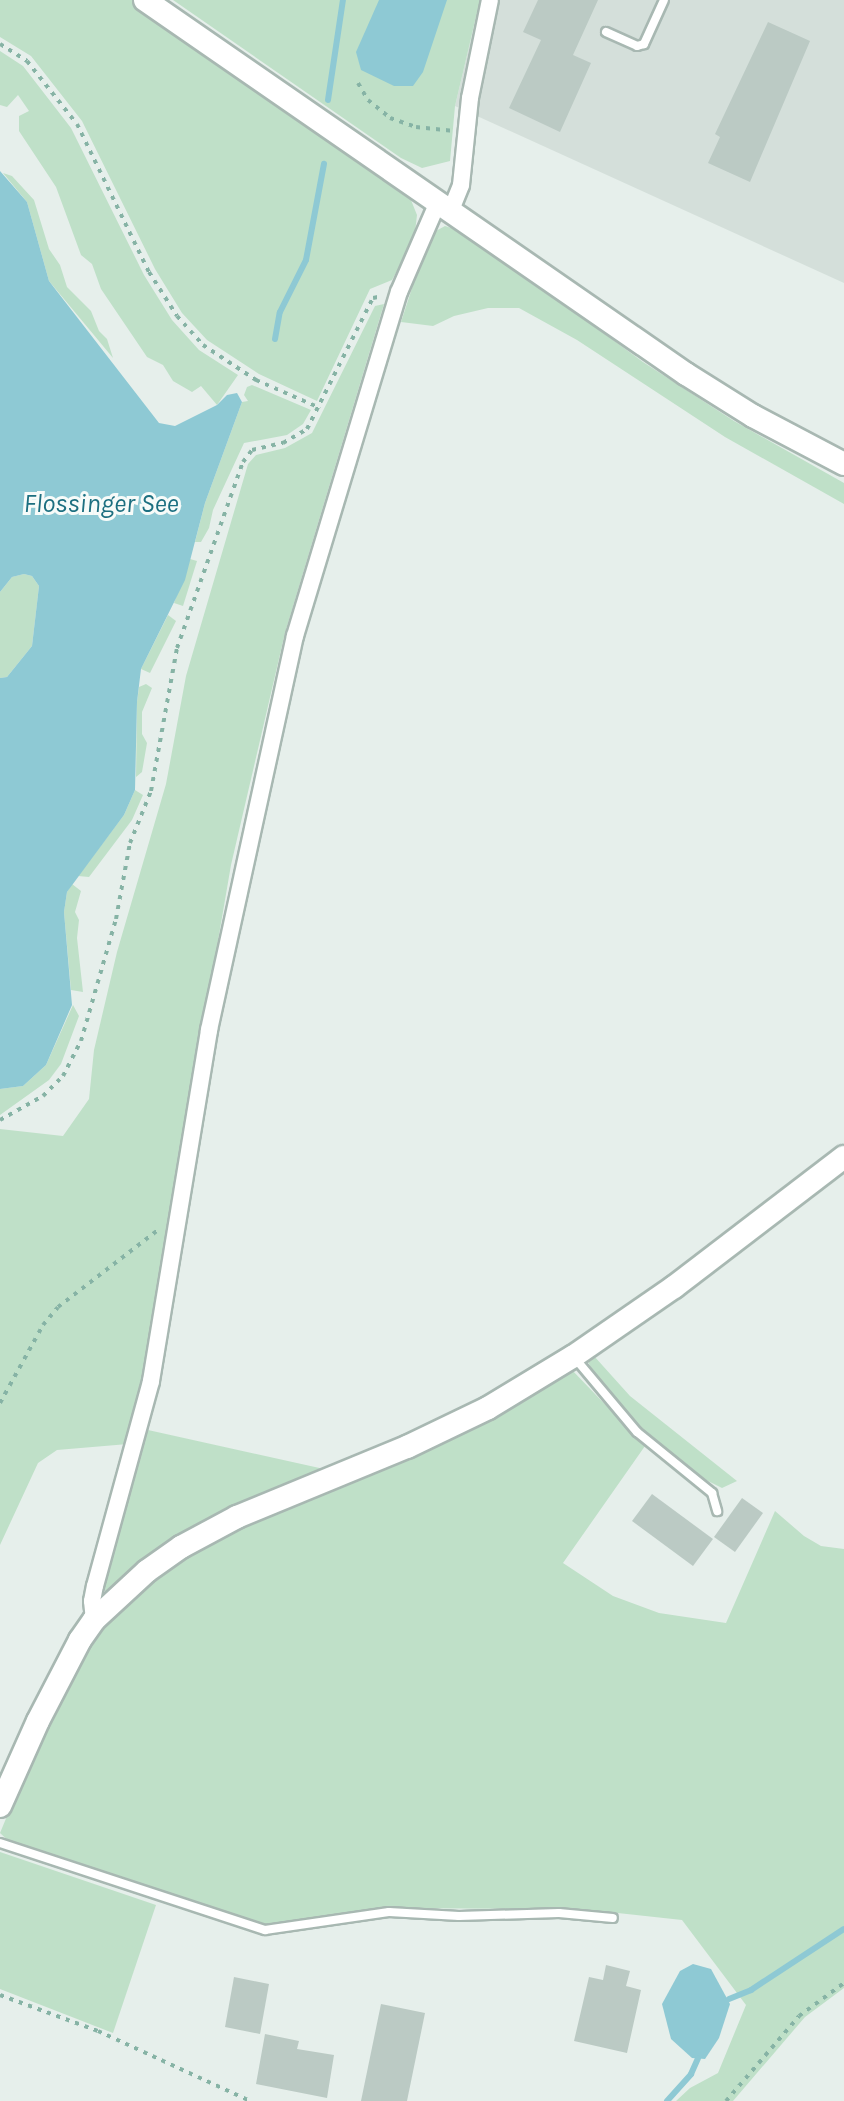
<!DOCTYPE html>
<style>
body{margin:0}
#map{position:relative;width:844px;height:2101px;overflow:hidden;background:#e6efeb;font-family:Karla,sans-serif}
div>[style]{position:absolute}
.built>*{inset:0;background:#d4dfda}
.green>*{inset:0;background:#bfe0c8}
.water>*{inset:0;background:#8ec9d4}
.stream>*{height:6px;margin:-3px;padding:0 3px;transform-origin:3px;border-radius:3px;background:#8ec9d4}
.building>*{inset:0;background:#bbcac4}
.path>*{height:4px;margin-top:-2px;transform-origin:0;background:repeating-linear-gradient(90deg,#86b3a5 0 4px,transparent 0 10px)}
.roads{filter:drop-shadow(2px 0 #a8b8b2) drop-shadow(-2px 0 #a8b8b2) drop-shadow(0 2px #a8b8b2) drop-shadow(0 -2px #a8b8b2)}
.service>*{height:8px;margin:-4px;padding:0 4px;transform-origin:4px;border-radius:4px;background:#fff}
.minor>*{height:16px;margin:-8px;padding:0 8px;transform-origin:8px;border-radius:8px;background:#fff}
.secondary>*{height:22px;margin:-11px;padding:0 11px;transform-origin:11px;border-radius:11px;background:#fff}
span{translate:-50% -50%;white-space:nowrap;text-align:center;line-height:1.15;-webkit-text-stroke:6px #f7fbf9;paint-order:stroke}
.water-label{font-size:26px;color:#1c6f80;font-style:italic}
</style>
<div id="map">
<div class="built">
<div style="clip-path:polygon(480px 0,844px 0,844px 283px,455px 106px)"></div>
</div>
<div class="green">
<div style="clip-path:polygon(0 0,132px 0,411px 200px,417px 215px,415px 232px,403px 260px,392px 280px,370px 289px,317px 401px,259px 374px,207px 340px,182px 313px,155px 269px,82px 121px,31px 56px,0 37px)"></div>
<div style="clip-path:polygon(173px 0,480px 0,455px 106px,450px 161px,422px 168px,401px 158px)"></div>
<div style="clip-path:polygon(0 51px,23px 66px,71px 128px,144px 275px,172px 320px,199px 350px,238px 375px,217px 405px,201px 386px,192px 392px,173px 381px,163px 365px,147px 357px,101px 289px,92px 264px,81px 255px,56px 187px,19px 131px,19px 116px,29px 111px,18px 95px,7px 107px,0 105px)"></div>
<div style="clip-path:polygon(3px 173px,12px 176px,34px 200px,49px 249px,60px 265px,67px 287px,91px 311px,99px 331px,107px 339px,113px 358px,49px 281px,27px 202px)"></div>
<div style="clip-path:polygon(445px 226px,467px 233px,643px 362px,734px 421px,844px 483px,844px 504px,725px 437px,577px 340px,519px 308px,488px 308px,454px 316px,433px 326px,401px 322px,426px 245px,434px 232px)"></div>
<div style="clip-path:polygon(384px 304px,285px 633px,231px 865px,141px 1389px,128px 1444px,57px 1450px,38px 1463px,0 1545px,0 1129px,63px 1136px,89px 1099px,94px 1050px,117px 952px,166px 784px,186px 676px,248px 464px,256px 455px,285px 448px,312px 433px,375px 306px)"></div>
<div style="clip-path:polygon(252px 385px,311px 410px,303px 424px,287px 435px,244px 443px,213px 510px,209px 528px,201px 542px,195px 542px,205px 503px,242px 402px,248px 401px,244px 395px,247px 387px)"></div>
<div style="clip-path:polygon(190px 559px,197px 561px,183px 606px,174px 603px)"></div>
<div style="clip-path:polygon(24px 574px,32px 576px,39px 586px,32px 646px,7px 677px,0 678px,0 592px,12px 577px)"></div>
<div style="clip-path:polygon(168px 615px,176px 621px,150px 673px,141px 669px)"></div>
<div style="clip-path:polygon(146px 684px,152px 688px,142px 712px,142px 734px,147px 743px,142px 772px,136px 777px,137px 702px,139px 687px)"></div>
<div style="clip-path:polygon(135px 790px,143px 795px,132px 820px,89px 877px,78px 876px,124px 815px)"></div>
<div style="clip-path:polygon(72px 884px,81px 891px,75px 912px,79px 920px,77px 938px,83px 992px,71px 990px,64px 912px,67px 892px)"></div>
<div style="clip-path:polygon(73px 1005px,79px 1016px,61px 1064px,49px 1080px,0 1115px,0 1089px,23px 1086px,46px 1065px)"></div>
<div style="clip-path:polygon(594px 1356px,630px 1396px,737px 1481px,722px 1488px,706px 1480px,638px 1426px,593px 1374px,588px 1361px)"></div>
<div style="clip-path:polygon(571px 1369px,645px 1446px,563px 1563px,613px 1596px,659px 1613px,726px 1623px,775px 1511px,804px 1536px,821px 1546px,844px 1549px,844px 1988px,805px 2017px,733px 2101px,676px 2101px,690px 2088px,718px 2073px,746px 2005px,682px 1920px,581px 1909px,379px 1908px,260px 1926px,12px 1844px,0 1833px,32px 1756px,82px 1654px,117px 1610px,143px 1587px,236px 1527px)"></div>
<div style="clip-path:polygon(148px 1430px,324px 1469px,226px 1510px,177px 1539px,110px 1592px,105px 1591px,104px 1575px)"></div>
<div style="clip-path:polygon(0 1852px,156px 1905px,113px 2033px,0 1989px)"></div>
</div>
<div class="water">
<div style="clip-path:polygon(379px 0,447px 0,423px 72px,413px 86px,394px 86px,361px 70px,356px 52px)"></div>
<div style="clip-path:polygon(0 171px,27px 202px,49px 281px,159px 423px,175px 426px,217px 405px,227px 395px,237px 393px,242px 402px,205px 503px,185px 580px,141px 669px,137px 702px,135px 790px,124px 815px,67px 892px,64px 912px,72px 1005px,46px 1065px,23px 1086px,0 1089px,0 678px,7px 677px,32px 646px,39px 586px,32px 576px,24px 574px,12px 577px,0 592px)"></div>
<div style="clip-path:polygon(693px 1964px,711px 1969px,730px 2004px,719px 2038px,705px 2059px,692px 2058px,671px 2039px,662px 2004px,680px 1971px)"></div>
</div>
<div class="stream">
<div style="left:328px;top:100px;width:101px;rotate:-81.5deg"></div>
<div style="left:275px;top:339px;width:27px;rotate:-80deg"></div>
<div style="left:280px;top:312px;width:58px;rotate:-63.4deg"></div>
<div style="left:306px;top:260px;width:98px;rotate:-79.4deg"></div>
<div style="left:729px;top:1999px;width:24px;rotate:-22deg"></div>
<div style="left:751px;top:1990px;width:111px;rotate:-33.3deg"></div>
<div style="left:667px;top:2101px;width:36px;rotate:-48deg"></div>
<div style="left:691px;top:2074px;width:17px;rotate:-66deg"></div>
</div>
<div class="building">
<div style="clip-path:polygon(538px 0,598px 0,573px 55px,591px 63px,560px 132px,509px 108px,541px 40px,523px 32px)"></div>
<div style="clip-path:polygon(768px 22px,810px 41px,750px 182px,708px 163px,720px 137px,715px 134px)"></div>
<div style="clip-path:polygon(652px 1494px,713px 1539px,693px 1566px,632px 1521px)"></div>
<div style="clip-path:polygon(742px 1498px,763px 1513px,735px 1552px,714px 1537px)"></div>
<div style="clip-path:polygon(606px 1965px,630px 1971px,626px 1986px,641px 1990px,627px 2053px,574px 2041px,589px 1977px,603px 1980px)"></div>
<div style="clip-path:polygon(234px 1977px,269px 1984px,260px 2034px,225px 2027px)"></div>
<div style="clip-path:polygon(381px 2004px,425px 2013px,407px 2101px,361px 2101px)"></div>
<div style="clip-path:polygon(265px 2034px,299px 2041px,297px 2049px,334px 2055px,327px 2098px,256px 2084px)"></div>
</div>
<div class="path">
<div style="left:0;top:44px;width:32px;rotate:32deg"></div>
<div style="left:27px;top:61px;width:80px;rotate:51.6deg"></div>
<div style="left:77px;top:124px;width:165px;rotate:64.1deg"></div>
<div style="left:149px;top:272px;width:52px;rotate:57.5deg"></div>
<div style="left:177px;top:316px;width:39px;rotate:48deg"></div>
<div style="left:203px;top:345px;width:64px;rotate:33.4deg"></div>
<div style="left:256px;top:380px;width:70px;rotate:23.6deg"></div>
<div style="left:358px;top:83px;width:20px;rotate:60deg"></div>
<div style="left:368px;top:100px;width:28px;rotate:39deg"></div>
<div style="left:390px;top:118px;width:28px;rotate:19deg"></div>
<div style="left:416px;top:127px;width:36px;rotate:6deg"></div>
<div style="left:0;top:1120px;width:49px;rotate:-29.2deg"></div>
<div style="left:43px;top:1096px;width:28px;rotate:-45deg"></div>
<div style="left:63px;top:1076px;width:39px;rotate:-63deg"></div>
<div style="left:81px;top:1041px;width:127px;rotate:-74deg"></div>
<div style="left:116px;top:919px;width:77px;rotate:-79.6deg"></div>
<div style="left:130px;top:843px;width:56px;rotate:-68deg"></div>
<div style="left:151px;top:791px;width:145px;rotate:-79.7deg"></div>
<div style="left:177px;top:648px;width:197px;rotate:-70.5deg"></div>
<div style="left:243px;top:462px;width:15px;rotate:-53deg"></div>
<div style="left:252px;top:450px;width:32px;rotate:-13deg"></div>
<div style="left:283px;top:443px;width:28px;rotate:-30deg"></div>
<div style="left:307px;top:429px;width:147px;rotate:-63.3deg"></div>
<div style="left:373px;top:298px;width:5px;rotate:-11deg"></div>
<div style="left:0;top:1403px;width:89px;rotate:-61.1deg"></div>
<div style="left:43px;top:1325px;width:23px;rotate:-50deg"></div>
<div style="left:58px;top:1307px;width:126px;rotate:-37.6deg"></div>
<div style="left:0;top:1995px;width:104px;rotate:20.2deg"></div>
<div style="left:98px;top:2031px;width:167px;rotate:24.7deg"></div>
<div style="left:726px;top:2101px;width:112px;rotate:-49.3deg"></div>
<div style="left:799px;top:2016px;width:56px;rotate:-36.3deg"></div>
</div>
<div class="roads">
<div class="service">
<div style="left:606px;top:32px;width:34px;rotate:24deg"></div>
<div style="left:637px;top:46px;width:7px;rotate:-16deg"></div>
<div style="left:644px;top:44px;width:48px;rotate:-65.6deg"></div>
<div style="left:574px;top:1357px;width:98px;rotate:50deg"></div>
<div style="left:637px;top:1432px;width:97px;rotate:39.1deg"></div>
<div style="left:712px;top:1493px;width:19px;rotate:74deg"></div>
<div style="left:0;top:1843px;width:279px;rotate:18.2deg"></div>
<div style="left:265px;top:1930px;width:125px;rotate:-8.3deg"></div>
<div style="left:389px;top:1912px;width:70px;rotate:3.3deg"></div>
<div style="left:459px;top:1916px;width:100px;rotate:-1.7deg"></div>
<div style="left:559px;top:1913px;width:54px;rotate:5.3deg"></div>
</div>
<div class="minor">
<div style="left:451px;top:210px;width:27px;rotate:-68deg"></div>
<div style="left:461px;top:185px;width:87px;rotate:-84.1deg"></div>
<div style="left:470px;top:98px;width:100px;rotate:-78.5deg"></div>
<div style="left:94px;top:1620px;width:19px;rotate:-96deg"></div>
<div style="left:92px;top:1601px;width:15px;rotate:-79deg"></div>
<div style="left:95px;top:1586px;width:213px;rotate:-74.7deg"></div>
<div style="left:151px;top:1381px;width:356px;rotate:-80.6deg"></div>
<div style="left:209px;top:1030px;width:403px;rotate:-77.7deg"></div>
<div style="left:295px;top:636px;width:359px;rotate:-73.2deg"></div>
<div style="left:399px;top:292px;width:98px;rotate:-66.6deg"></div>
</div>
<div class="secondary">
<div style="left:145px;top:0;width:658px;rotate:34.66deg"></div>
<div style="left:686px;top:374px;width:79px;rotate:32.1deg"></div>
<div style="left:753px;top:416px;width:103px;rotate:27.8deg"></div>
<div style="left:0;top:1806px;width:93px;rotate:-65.9deg"></div>
<div style="left:38px;top:1721px;width:91px;rotate:-62.6deg"></div>
<div style="left:80px;top:1640px;width:24px;rotate:-55deg"></div>
<div style="left:94px;top:1620px;width:72px;rotate:-42.8deg"></div>
<div style="left:147px;top:1571px;width:42px;rotate:-35.2deg"></div>
<div style="left:181px;top:1547px;width:64px;rotate:-28.2deg"></div>
<div style="left:237px;top:1517px;width:184px;rotate:-22.4deg"></div>
<div style="left:407px;top:1447px;width:90px;rotate:-25.7deg"></div>
<div style="left:488px;top:1408px;width:100px;rotate:-31.2deg"></div>
<div style="left:574px;top:1356px;width:121px;rotate:-34.6deg"></div>
<div style="left:674px;top:1287px;width:214px;rotate:-37.4deg"></div>
</div>
</div>
<div class="water-label">
<span style="left:101px;top:504px">Flossinger See</span>
</div>
</div>
